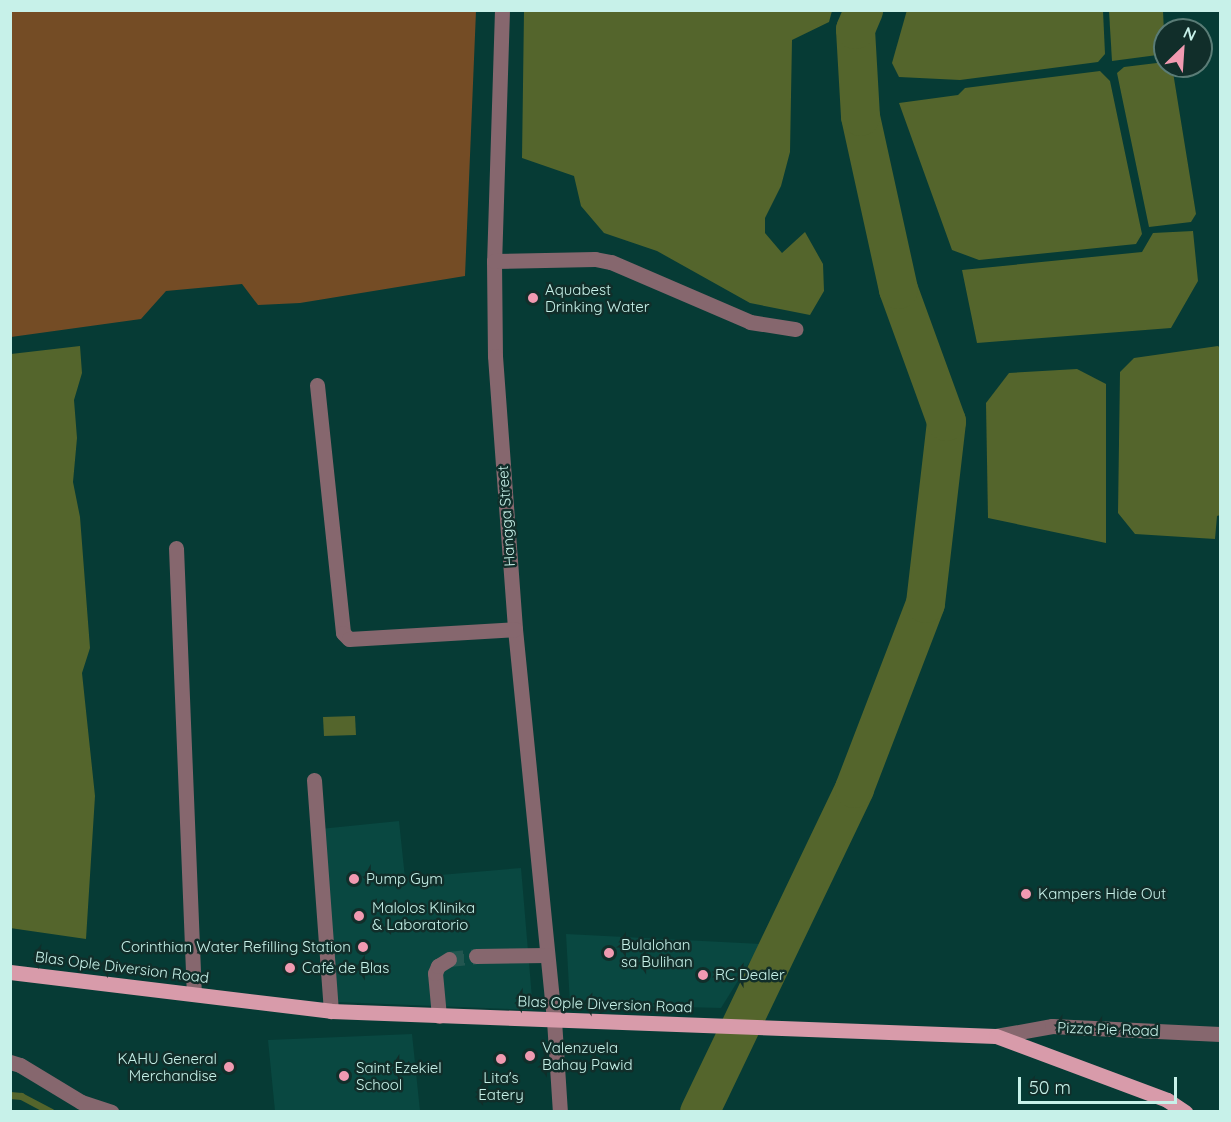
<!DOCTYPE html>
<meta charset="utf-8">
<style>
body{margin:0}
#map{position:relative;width:1231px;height:1122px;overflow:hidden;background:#063b35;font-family:Quicksand,sans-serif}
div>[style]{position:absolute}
.built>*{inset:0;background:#094841}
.green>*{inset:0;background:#744c25}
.water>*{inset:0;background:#54652c}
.stream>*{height:7px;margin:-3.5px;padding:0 3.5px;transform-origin:3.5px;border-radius:3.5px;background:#54652c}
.river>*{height:39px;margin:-19.5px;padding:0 19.5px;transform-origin:19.5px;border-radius:19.5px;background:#54652c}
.minor-tunnel>*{height:15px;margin-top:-7.5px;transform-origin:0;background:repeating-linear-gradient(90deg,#235650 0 15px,transparent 0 23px)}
.minor>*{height:15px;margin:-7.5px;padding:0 7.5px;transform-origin:7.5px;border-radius:7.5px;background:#86676e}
.major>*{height:15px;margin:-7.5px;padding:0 7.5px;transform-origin:7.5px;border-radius:7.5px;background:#d89baa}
.dots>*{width:16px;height:16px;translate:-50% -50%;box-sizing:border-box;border:3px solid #112e2a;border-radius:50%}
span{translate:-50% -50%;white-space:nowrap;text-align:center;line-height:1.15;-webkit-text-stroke:5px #112e2a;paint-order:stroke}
.poi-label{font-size:15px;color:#c7f1e9}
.left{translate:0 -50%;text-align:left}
.right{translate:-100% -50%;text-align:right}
.street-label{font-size:15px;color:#c7f1e9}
.frame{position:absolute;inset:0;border:12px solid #c7f1e9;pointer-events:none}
.north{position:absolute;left:1153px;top:18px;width:60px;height:60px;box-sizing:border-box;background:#112e2a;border:2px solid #5a7c76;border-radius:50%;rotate:25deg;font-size:16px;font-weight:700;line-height:24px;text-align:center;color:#c7f1e9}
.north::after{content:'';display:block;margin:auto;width:21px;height:27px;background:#f19ab1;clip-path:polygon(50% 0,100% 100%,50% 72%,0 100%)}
.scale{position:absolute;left:1018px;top:1077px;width:159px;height:27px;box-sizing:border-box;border:3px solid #c7f1e9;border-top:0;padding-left:8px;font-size:18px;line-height:21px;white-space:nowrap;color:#c7f1e9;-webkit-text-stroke:4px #112e2a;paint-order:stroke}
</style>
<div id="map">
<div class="built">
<div style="clip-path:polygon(399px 821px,405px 878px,521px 868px,533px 1010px,337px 1002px,320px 829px)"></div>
<div style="clip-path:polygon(566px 934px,761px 944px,721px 1008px,570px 1004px)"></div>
<div style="clip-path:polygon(412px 1034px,420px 1111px,275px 1111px,268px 1040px)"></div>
</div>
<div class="green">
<div style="clip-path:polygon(10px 11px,476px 11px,465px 276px,300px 303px,258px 305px,242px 284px,166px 291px,141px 319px,11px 337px)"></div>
</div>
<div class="water">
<div style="clip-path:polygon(907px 10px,1103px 11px,1105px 54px,1098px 62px,960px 80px,899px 77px,892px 63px)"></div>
<div style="clip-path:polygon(524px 11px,832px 11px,829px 22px,792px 40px,790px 152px,781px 186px,765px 218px,765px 233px,782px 253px,805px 232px,823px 264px,824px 291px,810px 315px,750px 303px,657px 251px,604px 233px,581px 206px,574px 176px,522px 158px)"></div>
<div style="clip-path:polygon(1109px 11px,1163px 11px,1165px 54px,1112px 61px)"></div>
<div style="clip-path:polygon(1165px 62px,1165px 66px,1172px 66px,1196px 214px,1191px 222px,1149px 227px,1117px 73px,1124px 67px)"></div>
<div style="clip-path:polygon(1100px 71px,1110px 81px,1142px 234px,1136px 244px,979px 260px,952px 250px,899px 103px,958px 95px,965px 88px)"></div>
<div style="clip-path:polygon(1193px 231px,1198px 281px,1171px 328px,977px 343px,962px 270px,1142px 252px,1153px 233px)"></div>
<div style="clip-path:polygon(80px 346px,82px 373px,74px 400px,77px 438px,73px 482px,80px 517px,90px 648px,82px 673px,95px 796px,86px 939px,10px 928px,11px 354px)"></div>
<div style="clip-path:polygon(1218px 346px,1220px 348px,1220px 515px,1217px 516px,1215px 539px,1135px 534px,1118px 513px,1120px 372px,1134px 358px)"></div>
<div style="clip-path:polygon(1077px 369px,1106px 384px,1106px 543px,988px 518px,986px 403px,1009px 373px)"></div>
<div style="clip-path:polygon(355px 716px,356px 735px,324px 736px,323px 717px)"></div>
</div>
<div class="stream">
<div style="left:10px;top:1095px;width:11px;rotate:5deg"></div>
<div style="left:21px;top:1096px;width:34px;rotate:28deg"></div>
</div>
<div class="river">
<div style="left:699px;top:1112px;width:359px;rotate:-64.4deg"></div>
<div style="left:854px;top:788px;width:198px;rotate:-69deg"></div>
<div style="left:925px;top:603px;width:183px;rotate:-83.4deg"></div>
<div style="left:946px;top:421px;width:140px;rotate:-110deg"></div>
<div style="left:898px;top:289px;width:177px;rotate:-102.4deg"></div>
<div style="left:860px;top:116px;width:87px;rotate:-93.3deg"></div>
<div style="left:855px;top:29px;width:21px;rotate:-67deg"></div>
</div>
<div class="minor-tunnel">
<div style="left:449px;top:959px;width:27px;rotate:-6deg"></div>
</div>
<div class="minor">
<div style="left:502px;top:10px;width:251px;rotate:91.8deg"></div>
<div style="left:494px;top:261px;width:95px;rotate:89.4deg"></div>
<div style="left:495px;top:356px;width:274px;rotate:85.8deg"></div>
<div style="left:515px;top:629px;width:393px;rotate:84.3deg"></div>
<div style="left:554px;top:1020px;width:92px;rotate:86.3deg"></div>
<div style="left:494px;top:261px;width:101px;rotate:-1.1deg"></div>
<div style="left:595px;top:259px;width:16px;rotate:11deg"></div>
<div style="left:611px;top:262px;width:151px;rotate:23.3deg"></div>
<div style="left:750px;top:322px;width:46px;rotate:8.8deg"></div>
<div style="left:317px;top:385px;width:249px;rotate:84deg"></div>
<div style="left:343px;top:633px;width:8px;rotate:45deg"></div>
<div style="left:349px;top:639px;width:166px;rotate:-3.4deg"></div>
<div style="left:176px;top:548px;width:445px;rotate:87.7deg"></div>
<div style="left:314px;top:780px;width:232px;rotate:85.8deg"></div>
<div style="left:476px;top:956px;width:71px;rotate:-0.8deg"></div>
<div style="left:439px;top:1016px;width:43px;rotate:-95.3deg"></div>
<div style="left:435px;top:973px;width:8px;rotate:-67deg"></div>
<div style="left:438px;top:966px;width:13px;rotate:-32deg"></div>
<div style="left:996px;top:1036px;width:57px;rotate:-10.1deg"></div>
<div style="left:1052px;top:1026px;width:168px;rotate:2.7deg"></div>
<div style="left:10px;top:1062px;width:10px;rotate:17deg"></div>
<div style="left:20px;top:1065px;width:71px;rotate:31.2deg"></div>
<div style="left:81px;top:1102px;width:32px;rotate:18deg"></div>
</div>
<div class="major">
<div style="left:10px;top:972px;width:323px;rotate:6.9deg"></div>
<div style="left:331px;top:1011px;width:665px;rotate:2.15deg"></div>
<div style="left:996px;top:1036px;width:183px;rotate:20.5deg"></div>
<div style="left:1167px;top:1100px;width:22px;rotate:34deg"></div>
</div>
<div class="dots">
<div style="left:533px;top:298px;background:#f19ab1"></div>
<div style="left:354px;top:879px;background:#f19ab1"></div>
<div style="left:1026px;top:894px;background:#f19ab1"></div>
<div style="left:359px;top:916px;background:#f19ab1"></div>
<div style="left:363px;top:947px;background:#f19ab1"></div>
<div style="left:609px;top:953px;background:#f19ab1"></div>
<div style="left:290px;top:968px;background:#f19ab1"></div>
<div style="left:703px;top:975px;background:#f19ab1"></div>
<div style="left:530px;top:1056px;background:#f19ab1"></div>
<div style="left:501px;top:1059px;background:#f19ab1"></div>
<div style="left:229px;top:1067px;background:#f19ab1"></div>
<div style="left:344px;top:1076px;background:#f19ab1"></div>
</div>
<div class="poi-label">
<span class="left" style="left:545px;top:298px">Aquabest<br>Drinking Water</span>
<span class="left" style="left:366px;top:879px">Pump Gym</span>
<span class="left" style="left:1038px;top:894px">Kampers Hide Out</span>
<span class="left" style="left:372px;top:916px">Malolos Klinika<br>&amp; Laboratorio</span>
<span class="left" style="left:621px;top:953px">Bulalohan<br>sa Bulihan</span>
<span class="right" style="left:351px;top:947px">Corinthian Water Refilling Station</span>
<span class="left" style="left:302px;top:968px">Café de Blas</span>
<span class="left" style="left:715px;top:975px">RC Dealer</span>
<span class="left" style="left:542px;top:1056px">Valenzuela<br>Bahay Pawid</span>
<span class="right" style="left:217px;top:1067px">KAHU General<br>Merchandise</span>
<span class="left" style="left:356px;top:1076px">Saint Ezekiel<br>School</span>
<span style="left:501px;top:1086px">Lita's<br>Eatery</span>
</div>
<div class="street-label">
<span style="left:506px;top:516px;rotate:-94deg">Hangga Street</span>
<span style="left:122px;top:967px;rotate:7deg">Blas Ople Diversion Road</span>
<span style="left:605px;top:1004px;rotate:2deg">Blas Ople Diversion Road</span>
<span style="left:1108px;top:1029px;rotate:2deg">Pizza Pie Road</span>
</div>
<div class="frame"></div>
<div class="north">N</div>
<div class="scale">50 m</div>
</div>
